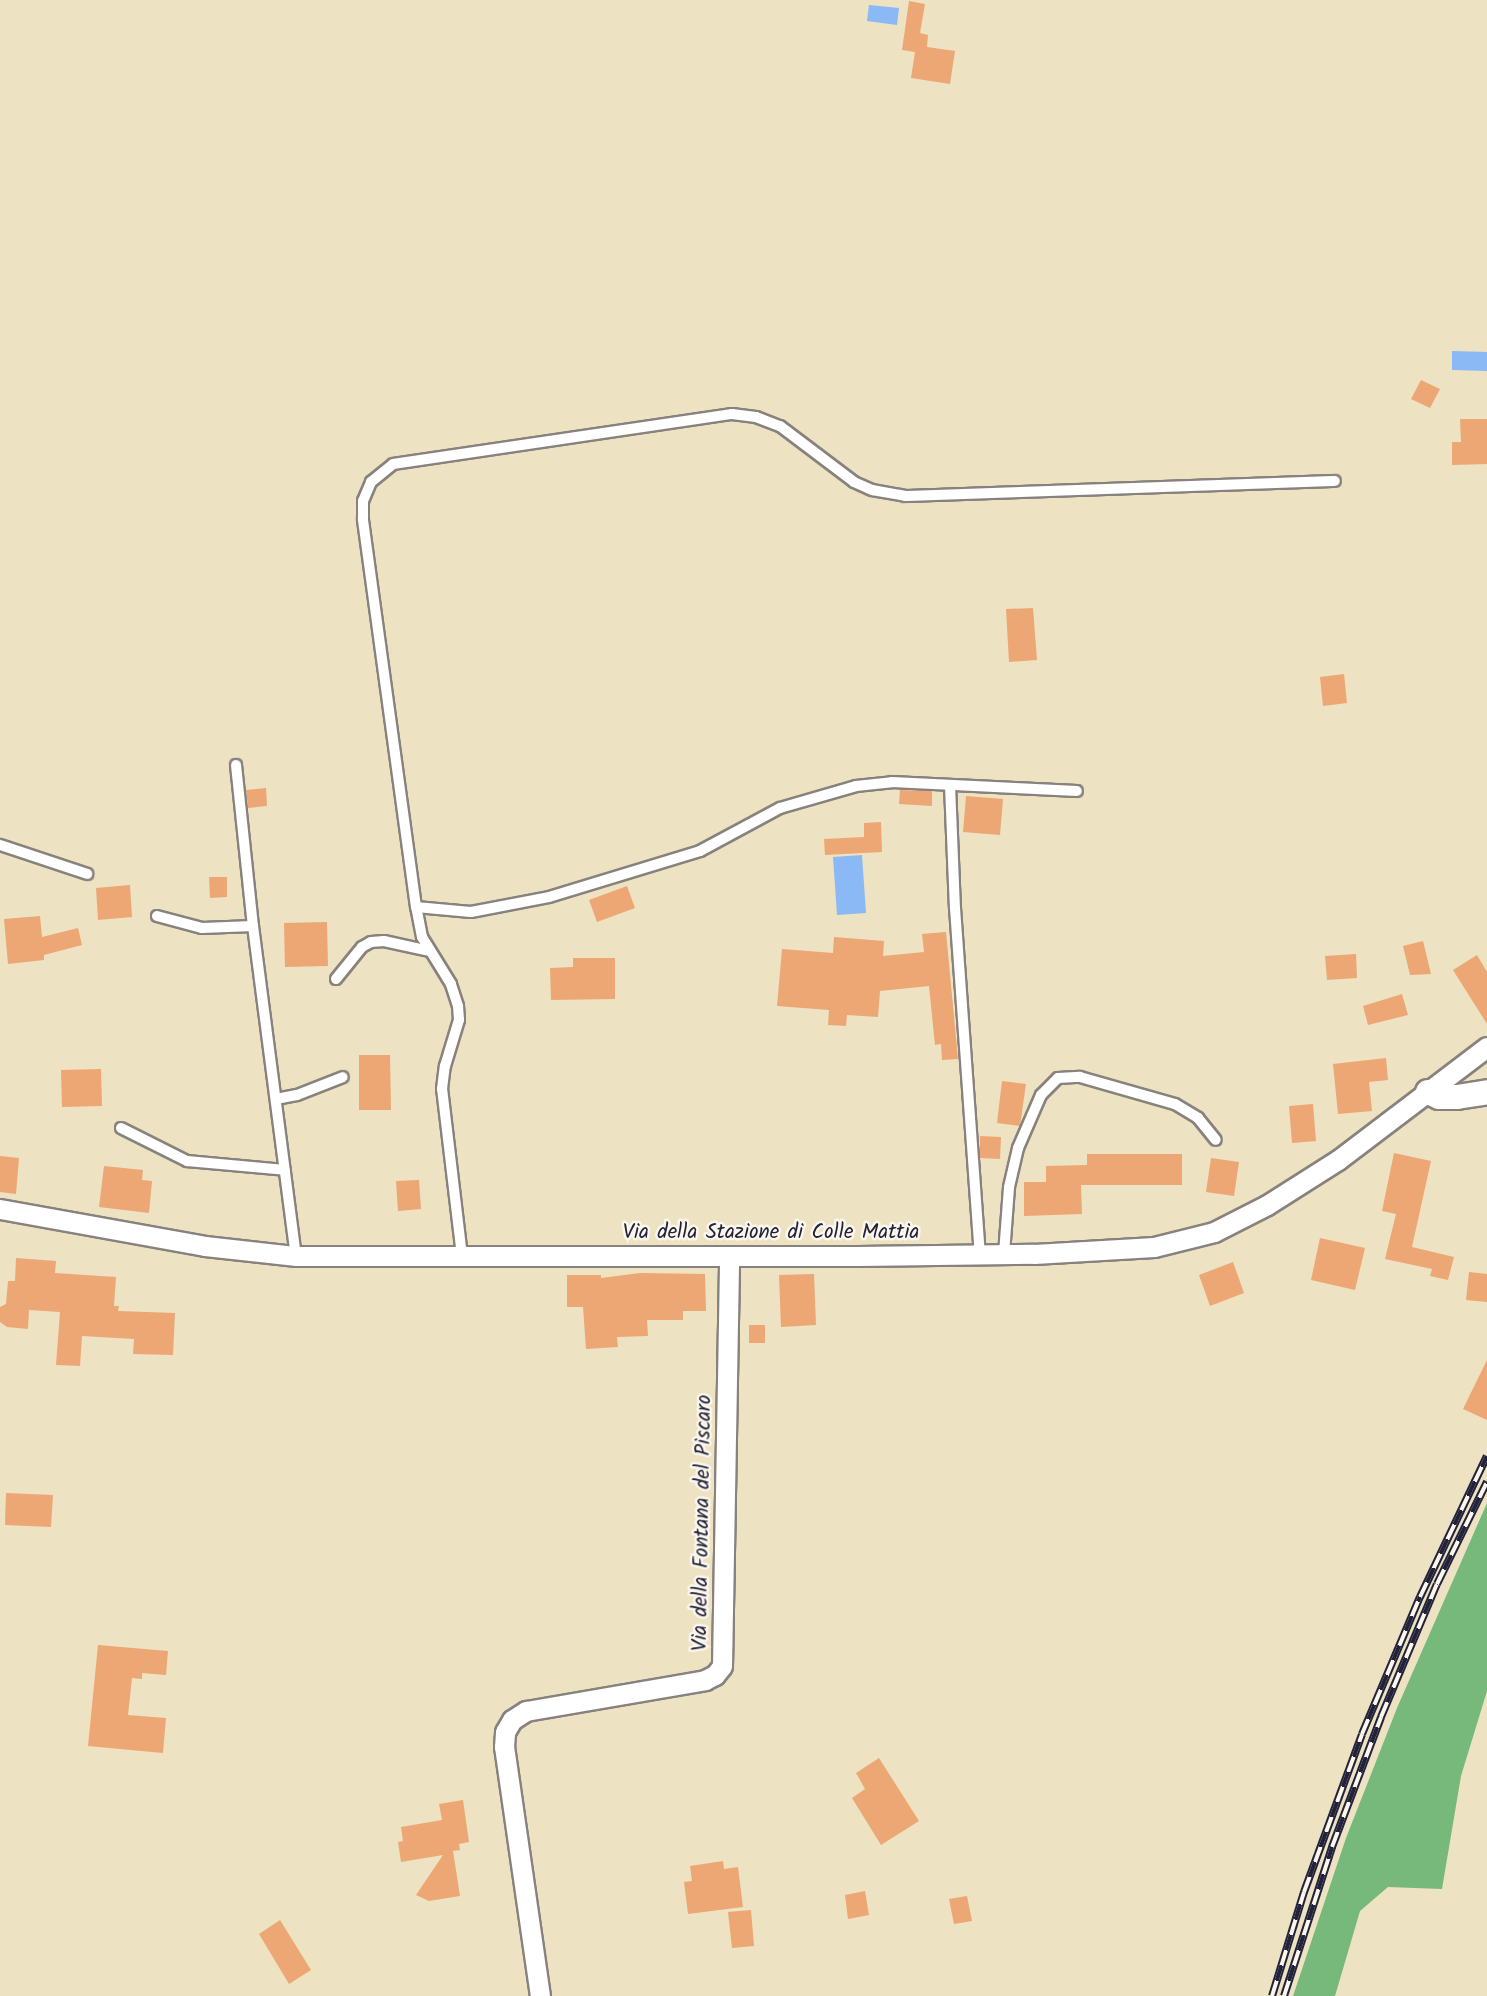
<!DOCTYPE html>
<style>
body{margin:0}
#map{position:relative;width:1487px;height:1996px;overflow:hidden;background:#ede2c1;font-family:Kalam,sans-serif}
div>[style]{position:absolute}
.forest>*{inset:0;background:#77b87b}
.water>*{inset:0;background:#8ab9f5}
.building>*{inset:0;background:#eca775}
.roads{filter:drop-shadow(2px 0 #88827e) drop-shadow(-2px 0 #88827e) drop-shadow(0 2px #88827e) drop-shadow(0 -2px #88827e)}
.service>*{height:10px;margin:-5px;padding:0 5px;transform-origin:5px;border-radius:5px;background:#fff}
.minor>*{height:19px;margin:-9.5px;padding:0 9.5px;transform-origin:9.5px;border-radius:9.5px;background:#fff}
.tertiary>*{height:24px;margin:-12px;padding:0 12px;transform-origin:12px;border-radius:12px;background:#fff}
.rail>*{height:8px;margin-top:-4px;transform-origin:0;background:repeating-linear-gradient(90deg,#fbf7ec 0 16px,#22223b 0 32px);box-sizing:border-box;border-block:2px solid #22223b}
span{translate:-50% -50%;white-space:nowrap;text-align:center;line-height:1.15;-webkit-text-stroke:5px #fbf7ec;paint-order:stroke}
.street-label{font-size:21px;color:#22223b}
</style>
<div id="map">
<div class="forest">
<div style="clip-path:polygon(1487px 1503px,1487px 1691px,1461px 1776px,1442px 1889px,1388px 1887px,1360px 1911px,1335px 1996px,1293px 1996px,1346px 1838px,1397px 1708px)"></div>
</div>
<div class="water">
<div style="clip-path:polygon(869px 5px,899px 8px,897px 25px,867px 21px)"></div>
<div style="clip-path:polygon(1452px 351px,1487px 352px,1487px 371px,1452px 370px)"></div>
<div style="clip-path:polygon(862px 855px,866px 913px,837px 915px,833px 857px)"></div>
</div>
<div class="building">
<div style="clip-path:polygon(909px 1px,925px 4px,920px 33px,928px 35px,927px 47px,955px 51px,950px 84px,911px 78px,915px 52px,902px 50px)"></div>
<div style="clip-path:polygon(1421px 380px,1440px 389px,1430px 408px,1411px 399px)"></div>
<div style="clip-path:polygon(1460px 419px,1487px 419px,1487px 464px,1452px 465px,1452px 442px,1461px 442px)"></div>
<div style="clip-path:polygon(1033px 608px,1037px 660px,1009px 662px,1006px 609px)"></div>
<div style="clip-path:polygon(1344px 674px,1347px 703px,1323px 706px,1320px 677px)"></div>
<div style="clip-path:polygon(266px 788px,267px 806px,248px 808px,246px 790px)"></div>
<div style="clip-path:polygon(900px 790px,932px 791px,932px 806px,899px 804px)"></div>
<div style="clip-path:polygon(966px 796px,1003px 799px,1000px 835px,963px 832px)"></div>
<div style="clip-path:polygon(881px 822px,882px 852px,825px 855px,824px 839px,864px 837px,864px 823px)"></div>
<div style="clip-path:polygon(209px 877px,227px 877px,227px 897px,210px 898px)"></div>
<div style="clip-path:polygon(130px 885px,132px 917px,98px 920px,96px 888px)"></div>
<div style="clip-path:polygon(627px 886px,635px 908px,597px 922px,589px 900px)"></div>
<div style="clip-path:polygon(40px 916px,42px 937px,78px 928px,82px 945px,44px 955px,44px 960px,8px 964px,4px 919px)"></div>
<div style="clip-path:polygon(327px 922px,328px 966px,285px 967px,284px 923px)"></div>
<div style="clip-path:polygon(946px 932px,958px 1059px,942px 1060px,941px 1044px,935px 1045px,929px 986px,880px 991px,878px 1017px,847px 1015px,846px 1026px,828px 1025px,829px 1010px,777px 1006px,782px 949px,833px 953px,834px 937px,884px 941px,883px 956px,924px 952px,922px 934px)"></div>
<div style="clip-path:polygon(1423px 941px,1431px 974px,1410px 975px,1403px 946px)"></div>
<div style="clip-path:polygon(1356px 954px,1357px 978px,1327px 980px,1325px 956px)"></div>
<div style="clip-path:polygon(1477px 955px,1487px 972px,1487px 1024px,1453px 970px)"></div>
<div style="clip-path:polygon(573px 958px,615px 958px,615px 999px,551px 1000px,550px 968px,573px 967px)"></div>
<div style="clip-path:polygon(1402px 994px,1408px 1015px,1368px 1025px,1363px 1006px)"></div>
<div style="clip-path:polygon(359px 1055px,390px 1055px,391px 1110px,359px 1110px)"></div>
<div style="clip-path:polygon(1386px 1058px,1388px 1080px,1369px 1082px,1372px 1111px,1338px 1114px,1333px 1064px)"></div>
<div style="clip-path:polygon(101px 1069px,102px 1106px,62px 1107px,61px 1070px)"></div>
<div style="clip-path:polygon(1002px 1081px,1026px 1084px,1020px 1126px,997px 1123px)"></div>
<div style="clip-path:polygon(1313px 1104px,1316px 1141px,1292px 1143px,1289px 1106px)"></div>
<div style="clip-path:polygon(980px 1136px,1001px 1137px,1000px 1159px,980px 1158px)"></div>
<div style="clip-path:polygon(1394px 1153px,1431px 1161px,1412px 1247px,1454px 1257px,1448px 1280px,1430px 1276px,1432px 1269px,1385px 1259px,1396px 1214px,1382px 1211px)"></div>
<div style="clip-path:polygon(1087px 1154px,1182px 1154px,1182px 1185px,1081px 1185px,1082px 1214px,1024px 1216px,1024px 1182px,1046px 1182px,1046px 1166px,1087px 1165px)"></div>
<div style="clip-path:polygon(0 1156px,19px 1158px,16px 1194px,0 1192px)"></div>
<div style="clip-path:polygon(1211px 1158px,1239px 1162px,1234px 1196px,1206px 1192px)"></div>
<div style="clip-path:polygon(104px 1166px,143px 1170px,142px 1180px,152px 1181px,149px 1213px,99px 1207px)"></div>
<div style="clip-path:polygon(419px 1180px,421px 1209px,398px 1211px,396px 1181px)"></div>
<div style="clip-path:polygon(1320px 1238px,1365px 1248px,1355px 1290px,1311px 1280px)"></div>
<div style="clip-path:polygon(16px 1258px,56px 1261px,55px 1273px,116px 1277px,114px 1306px,119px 1306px,118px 1311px,175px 1313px,173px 1355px,133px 1354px,134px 1339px,82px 1336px,80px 1366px,56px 1365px,60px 1312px,29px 1310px,28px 1329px,7px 1327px,0 1322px,0 1307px,6px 1304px,8px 1281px,15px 1281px)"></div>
<div style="clip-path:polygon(1233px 1262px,1244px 1293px,1210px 1306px,1199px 1275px)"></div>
<div style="clip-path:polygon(1469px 1272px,1487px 1274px,1487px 1302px,1466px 1300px)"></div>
<div style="clip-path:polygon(640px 1273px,705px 1274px,706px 1311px,683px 1311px,683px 1320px,647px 1320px,648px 1336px,617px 1337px,618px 1347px,586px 1349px,583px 1307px,567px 1307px,567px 1275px,601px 1275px,601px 1278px)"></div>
<div style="clip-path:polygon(814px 1274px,816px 1325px,781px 1327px,779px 1275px)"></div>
<div style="clip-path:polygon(749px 1325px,765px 1325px,765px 1343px,749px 1343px)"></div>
<div style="clip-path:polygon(1487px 1360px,1487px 1420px,1463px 1409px)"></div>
<div style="clip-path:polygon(6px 1493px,53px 1495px,51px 1527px,5px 1525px)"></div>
<div style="clip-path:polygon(98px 1645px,168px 1651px,166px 1675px,142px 1673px,142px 1679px,132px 1678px,128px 1715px,166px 1718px,163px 1753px,88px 1746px)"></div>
<div style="clip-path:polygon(879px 1758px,919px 1821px,881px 1845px,852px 1798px,865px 1789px,856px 1773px)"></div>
<div style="clip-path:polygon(463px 1800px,469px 1842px,459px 1844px,460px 1850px,453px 1851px,460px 1896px,429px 1901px,416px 1895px,443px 1855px,401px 1862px,398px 1842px,403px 1841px,401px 1827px,442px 1820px,439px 1804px)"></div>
<div style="clip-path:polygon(723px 1861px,724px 1869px,738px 1867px,743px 1907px,688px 1914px,684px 1882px,692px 1881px,690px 1866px)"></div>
<div style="clip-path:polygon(865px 1891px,869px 1915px,848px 1919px,845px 1895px)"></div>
<div style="clip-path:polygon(967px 1896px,972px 1921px,954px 1924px,949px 1899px)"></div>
<div style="clip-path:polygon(751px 1910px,754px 1946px,732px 1948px,728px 1912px)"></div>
<div style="clip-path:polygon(280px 1920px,311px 1970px,289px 1984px,259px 1934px)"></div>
</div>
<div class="roads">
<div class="service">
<div style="left:236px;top:765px;width:162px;rotate:84deg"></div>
<div style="left:253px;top:926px;width:333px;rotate:82.6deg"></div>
<div style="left:950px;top:785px;width:123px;rotate:87.7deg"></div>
<div style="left:955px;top:908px;width:348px;rotate:85.9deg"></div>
<div style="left:0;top:845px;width:92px;rotate:18.4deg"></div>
<div style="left:416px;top:907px;width:392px;rotate:-97.8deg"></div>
<div style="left:363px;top:519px;width:18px;rotate:-90deg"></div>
<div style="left:363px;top:501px;width:21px;rotate:-67deg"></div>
<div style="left:371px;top:482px;width:28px;rotate:-39deg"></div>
<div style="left:393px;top:464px;width:343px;rotate:-8.4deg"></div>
<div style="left:732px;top:414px;width:24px;rotate:7deg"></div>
<div style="left:756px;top:417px;width:26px;rotate:21deg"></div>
<div style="left:780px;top:426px;width:93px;rotate:37.1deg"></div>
<div style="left:854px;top:482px;width:20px;rotate:24deg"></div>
<div style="left:872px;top:490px;width:34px;rotate:10deg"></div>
<div style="left:905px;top:496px;width:430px;rotate:-2deg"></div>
<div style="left:157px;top:916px;width:47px;rotate:14.9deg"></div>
<div style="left:202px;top:928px;width:51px;rotate:-2.2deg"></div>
<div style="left:336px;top:979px;width:41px;rotate:-50.9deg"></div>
<div style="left:362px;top:947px;width:10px;rotate:-29deg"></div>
<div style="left:371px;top:942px;width:13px;rotate:-4deg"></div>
<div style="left:384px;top:941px;width:46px;rotate:12.5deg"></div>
<div style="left:276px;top:1099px;width:21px;rotate:-11deg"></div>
<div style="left:297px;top:1095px;width:49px;rotate:-21.4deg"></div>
<div style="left:121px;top:1128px;width:74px;rotate:26.6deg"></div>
<div style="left:187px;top:1161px;width:98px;rotate:5.2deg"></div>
<div style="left:1004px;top:1254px;width:67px;rotate:-85.7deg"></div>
<div style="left:1009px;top:1187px;width:40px;rotate:-77deg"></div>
<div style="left:1018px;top:1148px;width:58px;rotate:-66.5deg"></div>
<div style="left:1041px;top:1095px;width:24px;rotate:-45deg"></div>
<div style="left:1058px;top:1078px;width:22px;rotate:-3deg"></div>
<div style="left:1080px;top:1077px;width:99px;rotate:15.9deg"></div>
<div style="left:1175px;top:1104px;width:27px;rotate:31deg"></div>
<div style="left:1198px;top:1118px;width:28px;rotate:51deg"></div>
<div style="left:462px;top:1256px;width:168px;rotate:-96.8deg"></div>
<div style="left:442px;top:1089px;width:23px;rotate:-83deg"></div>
<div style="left:445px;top:1066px;width:48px;rotate:-73.1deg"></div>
<div style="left:459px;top:1020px;width:14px;rotate:-94deg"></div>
<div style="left:458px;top:1006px;width:23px;rotate:-108deg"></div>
<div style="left:451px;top:984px;width:55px;rotate:-121.7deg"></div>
<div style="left:422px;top:937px;width:31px;rotate:-101deg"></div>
<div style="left:416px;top:907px;width:55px;rotate:5.2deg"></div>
<div style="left:471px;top:912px;width:79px;rotate:-10.9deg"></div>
<div style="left:549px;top:897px;width:158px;rotate:-16.9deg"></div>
<div style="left:700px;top:851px;width:91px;rotate:-28.3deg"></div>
<div style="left:780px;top:808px;width:79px;rotate:-16.1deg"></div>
<div style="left:856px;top:786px;width:36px;rotate:-6deg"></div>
<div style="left:892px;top:782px;width:185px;rotate:2.8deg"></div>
</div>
<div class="minor">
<div style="left:0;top:1209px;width:208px;rotate:10.2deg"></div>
<div style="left:205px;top:1246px;width:92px;rotate:6.3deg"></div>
<div style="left:296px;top:1256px;width:562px"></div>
<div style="left:858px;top:1256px;width:176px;rotate:-0.7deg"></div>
<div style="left:1034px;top:1254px;width:120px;rotate:-3.3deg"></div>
<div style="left:1154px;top:1247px;width:62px;rotate:-14deg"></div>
<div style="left:1214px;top:1232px;width:59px;rotate:-27deg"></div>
<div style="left:1267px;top:1205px;width:84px;rotate:-32.4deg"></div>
<div style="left:1338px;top:1160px;width:187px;rotate:-37.2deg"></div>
<div style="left:540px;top:1996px;width:252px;rotate:-98.2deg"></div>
<div style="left:504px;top:1747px;width:15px;rotate:-86deg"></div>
<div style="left:505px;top:1732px;width:14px;rotate:-60deg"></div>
<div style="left:512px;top:1720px;width:17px;rotate:-33deg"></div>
<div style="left:526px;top:1711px;width:182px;rotate:-9.8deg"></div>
<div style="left:705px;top:1680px;width:11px;rotate:-27deg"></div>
<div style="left:715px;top:1675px;width:11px;rotate:-52deg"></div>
<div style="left:722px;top:1666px;width:410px;rotate:-89deg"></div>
</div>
<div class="tertiary">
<div style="left:1428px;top:1092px;width:12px;rotate:24deg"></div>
<div style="left:1439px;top:1097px;width:18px"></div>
<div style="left:1457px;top:1097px;width:30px;rotate:-9deg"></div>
</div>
</div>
<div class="rail">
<div style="left:1272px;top:1996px;width:109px;rotate:-72.9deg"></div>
<div style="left:1304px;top:1892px;width:168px;rotate:-69.8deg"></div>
<div style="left:1362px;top:1734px;width:149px;rotate:-67.1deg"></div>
<div style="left:1420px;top:1597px;width:156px;rotate:-64.6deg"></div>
<div style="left:1284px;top:1996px;width:157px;rotate:-72.1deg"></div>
<div style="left:1332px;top:1847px;width:139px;rotate:-69.3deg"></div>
<div style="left:1381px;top:1717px;width:144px;rotate:-67.2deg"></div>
<div style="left:1437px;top:1584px;width:114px;rotate:-63.9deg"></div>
</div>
<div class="street-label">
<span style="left:771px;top:1233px">Via della Stazione di Colle Mattia</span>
<span style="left:703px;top:1523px;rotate:-89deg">Via della Fontana del Piscaro</span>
</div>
</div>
